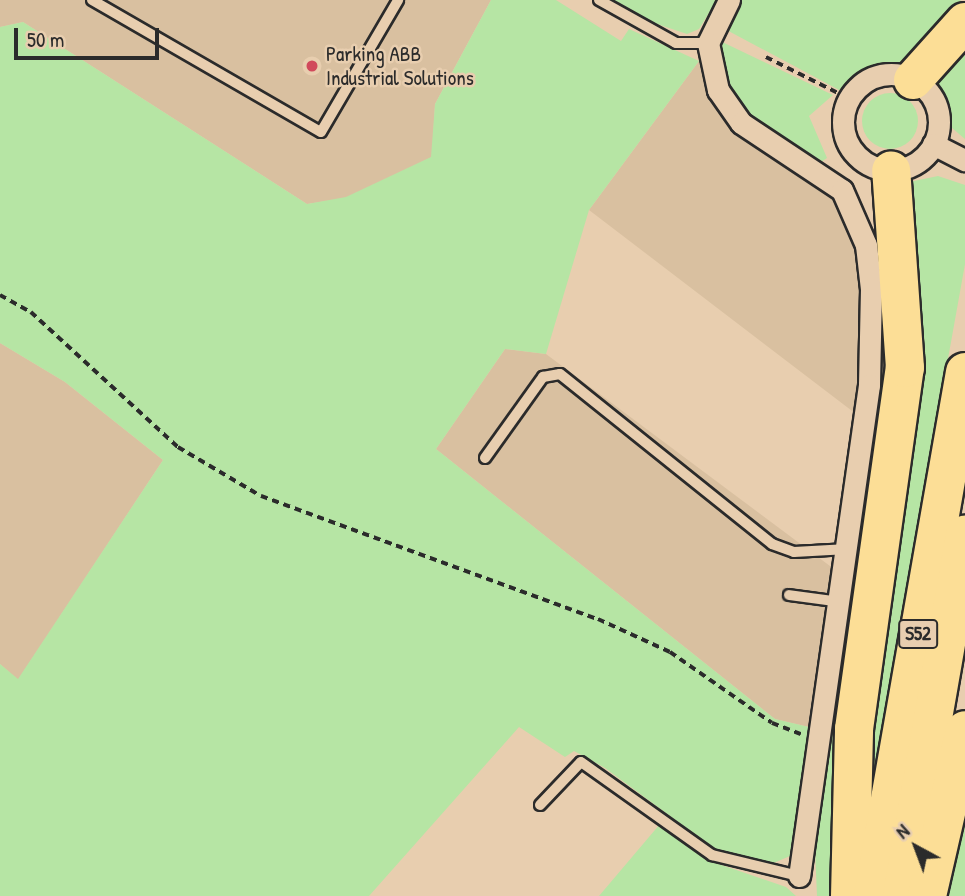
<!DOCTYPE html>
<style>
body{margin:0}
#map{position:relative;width:965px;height:896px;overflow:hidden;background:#e8ceaf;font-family:"Patrick Hand",sans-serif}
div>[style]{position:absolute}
.built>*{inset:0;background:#d9c0a0}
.green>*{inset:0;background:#b6e5a4}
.round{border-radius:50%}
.path>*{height:3.5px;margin-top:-1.75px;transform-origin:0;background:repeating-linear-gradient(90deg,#2b2b2b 0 7px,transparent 0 12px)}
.roads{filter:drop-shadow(2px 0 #2b2b2b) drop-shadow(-2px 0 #2b2b2b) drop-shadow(0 2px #2b2b2b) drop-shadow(0 -2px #2b2b2b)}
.lane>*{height:10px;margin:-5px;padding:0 5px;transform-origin:5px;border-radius:5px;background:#e8ceaf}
.street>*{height:21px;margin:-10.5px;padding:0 10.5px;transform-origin:10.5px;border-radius:10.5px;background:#e8ceaf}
.street>.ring{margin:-10.5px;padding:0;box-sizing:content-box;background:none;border:21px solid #e8ceaf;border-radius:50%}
.highway>*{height:38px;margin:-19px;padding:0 19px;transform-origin:19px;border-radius:19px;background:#fcde96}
.dots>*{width:19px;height:19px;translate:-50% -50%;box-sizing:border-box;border:4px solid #e8ceaf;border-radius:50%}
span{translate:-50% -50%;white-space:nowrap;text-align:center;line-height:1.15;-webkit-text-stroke:5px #e8ceaf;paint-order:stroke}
.shield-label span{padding:2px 5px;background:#e8ceaf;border:2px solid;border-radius:5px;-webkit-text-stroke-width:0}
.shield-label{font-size:19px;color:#2b2b2b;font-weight:700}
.poi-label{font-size:21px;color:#2b2b2b}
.left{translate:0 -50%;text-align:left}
.north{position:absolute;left:881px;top:812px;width:70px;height:70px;-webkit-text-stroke:5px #e8ceaf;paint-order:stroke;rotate:319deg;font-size:19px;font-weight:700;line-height:28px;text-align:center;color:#2b2b2b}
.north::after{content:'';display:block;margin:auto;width:24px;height:32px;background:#2b2b2b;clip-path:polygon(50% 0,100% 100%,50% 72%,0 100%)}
.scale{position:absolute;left:14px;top:28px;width:145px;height:32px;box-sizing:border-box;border:4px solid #2b2b2b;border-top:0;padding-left:9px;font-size:21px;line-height:24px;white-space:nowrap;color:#2b2b2b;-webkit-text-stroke:5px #e8ceaf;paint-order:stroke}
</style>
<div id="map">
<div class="built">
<div style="clip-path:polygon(0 0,491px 0,435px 104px,432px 157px,346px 198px,307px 204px,23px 22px,0 27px)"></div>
<div style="clip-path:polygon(699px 61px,715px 102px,827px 186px,855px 232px,868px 332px,860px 417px,589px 210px)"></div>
<div style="clip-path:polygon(0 343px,65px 382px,163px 460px,18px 680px,0 664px)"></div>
<div style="clip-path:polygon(505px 349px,546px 354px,834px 569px,809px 727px,775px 719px,436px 449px)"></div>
</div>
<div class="green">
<div style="clip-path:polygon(491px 0,556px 0,621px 41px,629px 29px,699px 61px,589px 210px,546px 354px,505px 349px,436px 449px,775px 719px,809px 727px,803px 799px,790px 856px,769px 865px,716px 850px,605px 768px,574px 751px,565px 757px,519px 727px,369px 896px,0 896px,0 664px,18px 679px,163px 460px,65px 382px,0 343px,0 27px,23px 22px,307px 204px,346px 197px,431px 157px,435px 104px)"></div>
<div style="clip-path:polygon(611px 0,717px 0,699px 29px,687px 34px,642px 19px)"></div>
<div style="clip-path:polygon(738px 0,961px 0,901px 66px,867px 70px,841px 91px,721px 27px)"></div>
<div style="clip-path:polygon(716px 39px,833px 95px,809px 116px,827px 158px,821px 162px,742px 119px,714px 55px)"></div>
<div style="clip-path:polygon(965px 39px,965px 139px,952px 128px,930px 80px)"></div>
<div class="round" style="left:862px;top:93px;width:56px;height:56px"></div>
<div style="clip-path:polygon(938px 176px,965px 185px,965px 264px,863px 833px,860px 792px,922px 344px,909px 182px)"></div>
<div style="clip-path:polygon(847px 658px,838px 896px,817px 896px,814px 827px,836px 659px)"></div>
<div style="clip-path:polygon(965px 778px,965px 896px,937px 896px)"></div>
<div style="clip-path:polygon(660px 824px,710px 861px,786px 887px,796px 896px,599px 896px)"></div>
</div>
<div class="path">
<div style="left:766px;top:57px;width:80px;rotate:26.6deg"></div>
<div style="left:0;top:295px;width:35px;rotate:29deg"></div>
<div style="left:31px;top:312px;width:200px;rotate:42.6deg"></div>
<div style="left:178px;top:447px;width:96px;rotate:30.6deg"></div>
<div style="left:261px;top:496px;width:359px;rotate:20.1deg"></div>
<div style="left:598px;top:619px;width:79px;rotate:24.6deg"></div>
<div style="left:670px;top:652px;width:124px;rotate:34.8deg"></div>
<div style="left:772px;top:723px;width:31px;rotate:21deg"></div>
</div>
<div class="roads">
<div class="lane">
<div style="left:92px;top:0;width:264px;rotate:30deg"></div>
<div style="left:321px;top:132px;width:153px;rotate:-59.7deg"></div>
<div style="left:599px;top:0;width:88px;rotate:29.2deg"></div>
<div style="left:676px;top:43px;width:32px"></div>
<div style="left:485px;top:458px;width:100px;rotate:-54.4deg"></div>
<div style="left:543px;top:377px;width:17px;rotate:-10deg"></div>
<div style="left:560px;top:374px;width:272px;rotate:38.7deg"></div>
<div style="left:772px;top:544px;width:23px;rotate:20deg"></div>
<div style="left:794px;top:552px;width:54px;rotate:-3.2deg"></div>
<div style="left:789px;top:595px;width:52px;rotate:7.7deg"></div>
<div style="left:540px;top:805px;width:59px;rotate:-46.4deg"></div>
<div style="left:581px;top:762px;width:161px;rotate:35.4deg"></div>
<div style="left:712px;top:855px;width:89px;rotate:13.6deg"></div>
</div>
<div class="street">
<div style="left:729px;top:0;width:48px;rotate:116deg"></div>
<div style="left:708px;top:43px;width:48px;rotate:78deg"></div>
<div style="left:718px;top:90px;width:40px;rotate:55.1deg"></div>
<div style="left:741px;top:123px;width:121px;rotate:33.6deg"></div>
<div style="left:842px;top:190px;width:60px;rotate:66.4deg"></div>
<div style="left:866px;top:245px;width:44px;rotate:83.5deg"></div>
<div style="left:871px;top:289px;width:96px;rotate:91.2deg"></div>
<div style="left:869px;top:385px;width:496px;rotate:98.1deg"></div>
<div class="ring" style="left:843px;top:74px;width:75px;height:75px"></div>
<div style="left:933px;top:144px;width:36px;rotate:27deg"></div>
</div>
<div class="highway">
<div style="left:913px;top:80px;width:78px;rotate:-48.1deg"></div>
<div style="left:850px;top:896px;width:167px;rotate:-88.6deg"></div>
<div style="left:854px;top:729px;width:365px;rotate:-82deg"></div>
<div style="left:905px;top:368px;width:198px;rotate:-94deg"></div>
<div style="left:873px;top:896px;width:532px;rotate:-80.04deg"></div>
<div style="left:902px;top:896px;width:367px;rotate:-80.1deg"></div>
<div style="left:927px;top:896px;width:170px;rotate:-77.1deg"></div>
</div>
</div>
<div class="dots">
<div style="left:312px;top:66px;background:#d1495b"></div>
</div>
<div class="shield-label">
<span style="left:918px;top:634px">S52</span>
</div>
<div class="poi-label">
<span class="left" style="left:326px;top:66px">Parking ABB<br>Industrial Solutions</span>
</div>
<div class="north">N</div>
<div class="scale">50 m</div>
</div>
